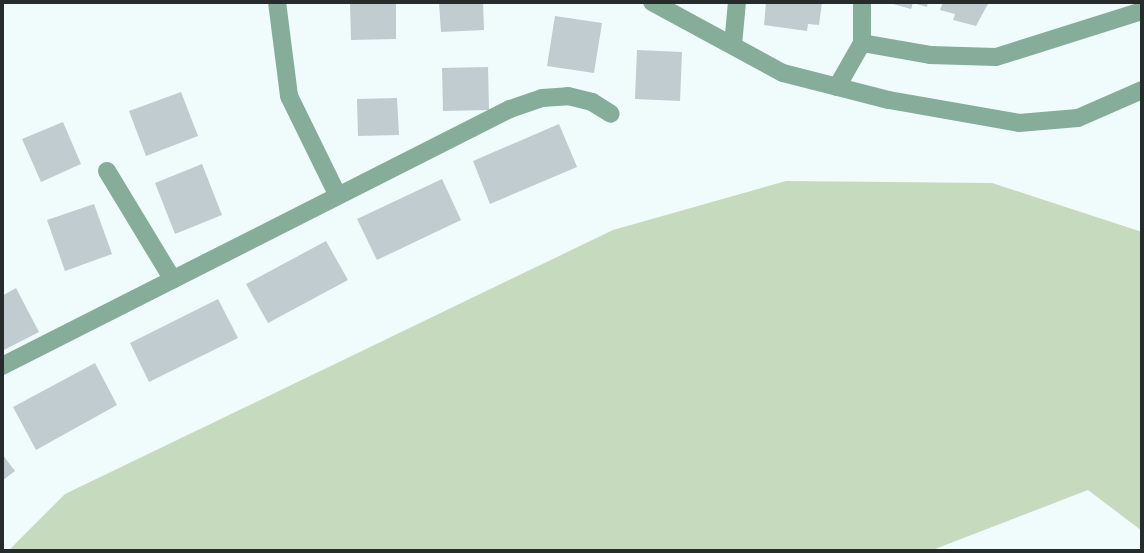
<!DOCTYPE html>
<style>
body{margin:0}
#map{position:relative;width:1144px;height:553px;overflow:hidden;background:#effcfb;font-family:Raleway,sans-serif}
div>[style]{position:absolute}
.green>*{inset:0;background:#c6dbbe}
.building>*{inset:0;background:#c0cccf}
.minor>*{height:18px;margin:-9px;padding:0 9px;transform-origin:9px;border-radius:9px;background:#86ac9a}
span{translate:-50% -50%;white-space:nowrap;text-align:center;line-height:1.15;-webkit-text-stroke:6px #fff;paint-order:stroke}
.frame{position:absolute;inset:0;border:4px solid #262b2b;pointer-events:none}
</style>
<div id="map">
<div class="green">
<div style="clip-path:polygon(786px 181px,992px 183px,1142px 232px,1142px 531px,1088px 490px,930px 551px,8px 551px,65px 494px,613px 230px)"></div>
</div>
<div class="building">
<div style="clip-path:polygon(350px 2px,396px 2px,396px 39px,351px 40px)"></div>
<div style="clip-path:polygon(439px 2px,483px 2px,484px 30px,441px 32px)"></div>
<div style="clip-path:polygon(766px 2px,822px 2px,819px 25px,808px 24px,807px 31px,764px 25px)"></div>
<div style="clip-path:polygon(886px 2px,928px 2px,927px 7px,913px 3px,911px 9px)"></div>
<div style="clip-path:polygon(943px 2px,989px 2px,976px 26px,953px 20px,955px 14px,940px 10px)"></div>
<div style="clip-path:polygon(555px 16px,602px 23px,594px 73px,547px 66px)"></div>
<div style="clip-path:polygon(637px 50px,682px 52px,680px 101px,635px 99px)"></div>
<div style="clip-path:polygon(488px 67px,489px 110px,443px 111px,442px 68px)"></div>
<div style="clip-path:polygon(181px 92px,198px 136px,146px 156px,129px 111px)"></div>
<div style="clip-path:polygon(397px 98px,399px 135px,358px 136px,357px 99px)"></div>
<div style="clip-path:polygon(63px 122px,81px 164px,41px 182px,22px 139px)"></div>
<div style="clip-path:polygon(559px 124px,577px 167px,490px 204px,473px 161px)"></div>
<div style="clip-path:polygon(202px 164px,222px 215px,175px 234px,155px 183px)"></div>
<div style="clip-path:polygon(442px 179px,461px 220px,377px 260px,357px 219px)"></div>
<div style="clip-path:polygon(94px 204px,112px 254px,65px 271px,47px 220px)"></div>
<div style="clip-path:polygon(326px 241px,348px 280px,268px 323px,246px 284px)"></div>
<div style="clip-path:polygon(16px 288px,39px 332px,2px 351px,2px 296px)"></div>
<div style="clip-path:polygon(218px 299px,238px 338px,149px 382px,130px 343px)"></div>
<div style="clip-path:polygon(95px 363px,117px 405px,36px 450px,13px 407px)"></div>
<div style="clip-path:polygon(2px 454px,15px 471px,2px 481px)"></div>
</div>
<div class="minor">
<div style="left:277px;top:2px;width:95px;rotate:82.7deg"></div>
<div style="left:289px;top:96px;width:111px;rotate:63.9deg"></div>
<div style="left:652px;top:2px;width:149px;rotate:28.5deg"></div>
<div style="left:783px;top:73px;width:109px;rotate:14.3deg"></div>
<div style="left:889px;top:100px;width:132px;rotate:10deg"></div>
<div style="left:1019px;top:123px;width:59px;rotate:-4.8deg"></div>
<div style="left:1078px;top:118px;width:70px;rotate:-23.6deg"></div>
<div style="left:862px;top:43px;width:69px;rotate:10deg"></div>
<div style="left:930px;top:55px;width:66px;rotate:1.7deg"></div>
<div style="left:996px;top:57px;width:153px;rotate:-17.5deg"></div>
<div style="left:733px;top:45px;width:43px;rotate:-84.7deg"></div>
<div style="left:837px;top:87px;width:51px;rotate:-60.4deg"></div>
<div style="left:862px;top:43px;width:41px;rotate:-90deg"></div>
<div style="left:107px;top:171px;width:127px;rotate:58.8deg"></div>
<div style="left:2px;top:366px;width:569px;rotate:-26.84deg"></div>
<div style="left:510px;top:109px;width:34px;rotate:-19deg"></div>
<div style="left:542px;top:98px;width:26px;rotate:-4deg"></div>
<div style="left:568px;top:96px;width:25px;rotate:14deg"></div>
<div style="left:592px;top:102px;width:22px;rotate:32deg"></div>
</div>
<div class="frame"></div>
</div>
